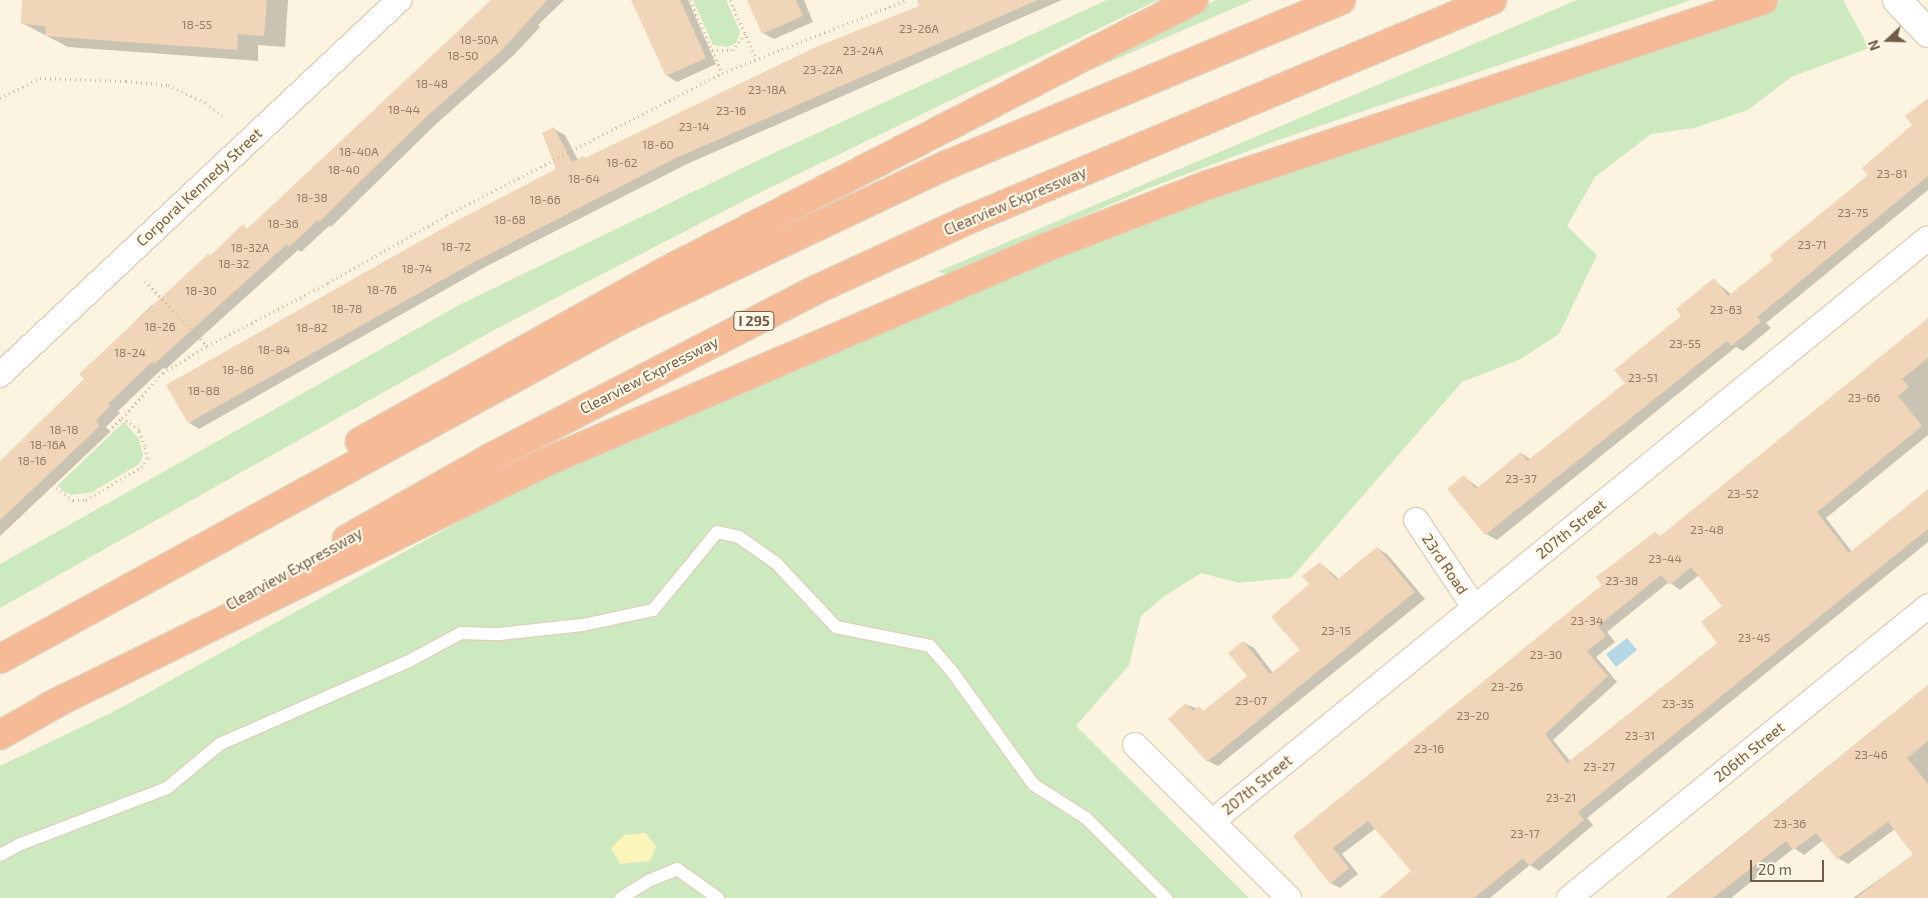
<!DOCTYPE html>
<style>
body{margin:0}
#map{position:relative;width:1928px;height:898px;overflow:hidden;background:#fcf4e0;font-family:"Exo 2",sans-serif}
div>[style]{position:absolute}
.green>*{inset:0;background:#cce9bf}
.sand>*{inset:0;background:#fbf4bb}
.water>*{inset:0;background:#b5d8e4}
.shadow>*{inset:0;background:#0003}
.building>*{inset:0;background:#f1d5b8}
.path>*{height:3px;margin-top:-1.5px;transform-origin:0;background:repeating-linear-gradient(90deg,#d5b89c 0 1px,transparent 0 5px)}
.roads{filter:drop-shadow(1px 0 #dfd1bc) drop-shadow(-1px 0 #dfd1bc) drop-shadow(0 1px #dfd1bc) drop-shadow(0 -1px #dfd1bc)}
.service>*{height:12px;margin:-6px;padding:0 6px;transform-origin:6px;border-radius:6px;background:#fff}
.minor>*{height:24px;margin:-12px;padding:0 12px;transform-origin:12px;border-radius:12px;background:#fff}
.tertiary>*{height:28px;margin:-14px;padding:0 14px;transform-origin:14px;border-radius:14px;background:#fff}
.motorway>*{height:28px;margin:-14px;padding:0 14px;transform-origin:14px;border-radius:14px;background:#f6ba97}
span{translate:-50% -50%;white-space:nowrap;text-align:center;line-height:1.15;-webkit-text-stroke:4.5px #fff8e6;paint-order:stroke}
.number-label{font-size:12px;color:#927a64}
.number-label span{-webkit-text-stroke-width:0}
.shield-label span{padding:1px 4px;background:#fff8e6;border:1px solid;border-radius:4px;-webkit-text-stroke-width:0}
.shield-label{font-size:14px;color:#725c48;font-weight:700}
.street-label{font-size:15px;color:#725c48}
.north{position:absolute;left:1863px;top:15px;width:50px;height:50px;-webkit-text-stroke:4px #fff8e6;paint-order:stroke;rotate:249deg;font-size:14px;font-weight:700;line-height:20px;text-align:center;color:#725c48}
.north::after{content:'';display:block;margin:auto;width:18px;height:22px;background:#725c48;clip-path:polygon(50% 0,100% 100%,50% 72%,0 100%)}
.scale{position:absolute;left:1750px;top:860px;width:74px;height:22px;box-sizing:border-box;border:2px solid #725c48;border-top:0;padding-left:6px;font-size:15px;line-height:18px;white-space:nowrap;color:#725c48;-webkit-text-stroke:4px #fff8e6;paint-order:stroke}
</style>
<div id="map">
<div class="green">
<div style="clip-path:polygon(693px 0,726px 0,740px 32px,736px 43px,727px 47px,713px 45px)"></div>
<div style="clip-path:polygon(1107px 0,1158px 0,755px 195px,496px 329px,0 608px,0 564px,459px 305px,763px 158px)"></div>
<div style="clip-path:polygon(1216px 0,1253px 0,1014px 103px,1116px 52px)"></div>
<div style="clip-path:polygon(1577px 0,1691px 0,1278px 140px,1149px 188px,948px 274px,937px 272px)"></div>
<div style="clip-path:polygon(1781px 0,1843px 0,1869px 48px,1791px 77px,1748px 110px,1694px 128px,1651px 134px,1595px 177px,1567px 226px,1597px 255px,1559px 334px,1519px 360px,1462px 382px,1291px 578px,1239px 583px,1201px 573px,1163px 597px,1141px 616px,1129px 665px,1076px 726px,1249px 898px,0 898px,0 766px,113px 712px,535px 480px,908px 319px,1154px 218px)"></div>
<div style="clip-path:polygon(124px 422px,139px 439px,143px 456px,139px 464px,92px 492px,72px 495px,64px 492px,58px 485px)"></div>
</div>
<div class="sand">
<div style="clip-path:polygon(646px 833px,656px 847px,650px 861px,620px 864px,611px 848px,624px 835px)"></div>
</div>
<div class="water">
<div style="clip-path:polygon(1627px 638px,1637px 650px,1616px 667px,1606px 654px)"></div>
</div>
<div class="shadow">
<div style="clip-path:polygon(23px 0,288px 0,285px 47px,258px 45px,258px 61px,68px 47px,22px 23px)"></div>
<div style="clip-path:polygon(492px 0,564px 0,538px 25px,540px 27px,514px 55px,436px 124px,331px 227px,329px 226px,301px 252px,298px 250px,166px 369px,163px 368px,118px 411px,120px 413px,106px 427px,110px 432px,0 536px,0 463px,86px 379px,81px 374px,152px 305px,155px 306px,243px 226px,248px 229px)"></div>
<div style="clip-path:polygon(633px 0,688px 0,716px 64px,677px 82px,666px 75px)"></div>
<div style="clip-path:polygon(749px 0,804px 0,813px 22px,774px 39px,763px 33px)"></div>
<div style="clip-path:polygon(934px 0,1062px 0,687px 164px,487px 266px,199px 429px,189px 423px,558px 170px,554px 129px,565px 135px,578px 160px,587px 159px)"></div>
<div style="clip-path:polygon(1928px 104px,1928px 190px,1766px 323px,1771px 328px,1743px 351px,1736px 347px,1497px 540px,1486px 534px,1449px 489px,1464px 477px,1479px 488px,1521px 453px,1532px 460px,1627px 384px,1714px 280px,1732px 295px,1775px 260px,1870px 175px,1914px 126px)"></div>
<div style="clip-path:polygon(evenodd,1928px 320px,1928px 435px,1826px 518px,1852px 552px,1928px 490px,1928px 542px,1587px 818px,1593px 825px,1539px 871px,1530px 865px,1490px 898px,1381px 898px,1413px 871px,1376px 828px,1342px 854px,1358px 874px,1340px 888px,1330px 883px,1295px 836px,1604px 585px,1655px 533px,1661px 537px,1928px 320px,1699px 575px,1724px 607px,1719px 643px,1571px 762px,1553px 740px,1617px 682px,1596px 657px,1615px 642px,1607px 632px,1669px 582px,1680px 590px,1699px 575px)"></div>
<div style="clip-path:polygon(1377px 548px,1387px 554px,1425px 599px,1218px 766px,1208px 761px,1187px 705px,1205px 711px,1249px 676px,1244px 642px,1254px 648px,1273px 673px,1302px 650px,1311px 584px,1320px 563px,1339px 579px)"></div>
<div style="clip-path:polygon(1928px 685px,1928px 898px,1853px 898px,1915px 854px,1895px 829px,1848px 864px,1838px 858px,1823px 840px,1804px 855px,1794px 848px,1731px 898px,1666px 898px)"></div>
</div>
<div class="building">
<div style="clip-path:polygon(22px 0,267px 0,264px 36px,238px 34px,237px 50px,45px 36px,46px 26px,21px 24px)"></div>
<div style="clip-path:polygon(491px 0,547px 0,503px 49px,425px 118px,319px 222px,318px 220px,289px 247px,287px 244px,154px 364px,153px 361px,108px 404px,110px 406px,96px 420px,100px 426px,0 520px,0 461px,84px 379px,79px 374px,208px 254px,210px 256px,243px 224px,247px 229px)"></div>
<div style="clip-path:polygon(631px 0,680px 0,706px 58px,666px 76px)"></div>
<div style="clip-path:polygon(747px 0,796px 0,803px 16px,762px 34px)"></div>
<div style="clip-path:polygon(917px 0,1038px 0,676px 158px,476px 261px,188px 423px,166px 385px,454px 222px,556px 169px,542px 133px,554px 127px,572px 162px,584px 156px,585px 158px,816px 47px,919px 6px)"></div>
<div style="clip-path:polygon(1928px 98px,1928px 176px,1757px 317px,1761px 322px,1731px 346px,1727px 341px,1485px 535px,1447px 489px,1464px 475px,1476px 489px,1521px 452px,1527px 461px,1625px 383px,1614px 370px,1681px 316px,1676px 309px,1714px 278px,1728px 296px,1773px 260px,1770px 255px,1868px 175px,1862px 168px,1912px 125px,1905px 116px)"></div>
<div style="clip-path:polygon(evenodd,1928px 318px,1928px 358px,1902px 379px,1909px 387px,1898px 396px,1922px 426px,1817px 512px,1849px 553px,1928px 489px,1928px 529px,1578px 812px,1584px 820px,1529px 866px,1523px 858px,1474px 898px,1379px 898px,1411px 871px,1368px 821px,1333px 848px,1349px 868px,1330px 884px,1293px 836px,1602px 585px,1596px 577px,1655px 532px,1659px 537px,1928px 318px,1691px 567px,1722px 606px,1701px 622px,1717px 643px,1567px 763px,1545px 734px,1608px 676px,1587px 651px,1606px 636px,1598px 626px,1661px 575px,1670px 585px,1691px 567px)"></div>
<div style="clip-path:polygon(1377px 547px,1415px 592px,1207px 762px,1168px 719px,1186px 703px,1193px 711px,1199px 706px,1203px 711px,1247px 676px,1228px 653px,1243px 641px,1270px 674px,1300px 650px,1271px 617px,1309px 584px,1302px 576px,1320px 562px,1337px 580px)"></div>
<div style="clip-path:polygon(1928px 685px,1928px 741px,1907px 758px,1928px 784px,1928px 898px,1856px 898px,1913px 854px,1888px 822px,1837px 859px,1816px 833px,1793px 850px,1786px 841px,1713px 898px,1667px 898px)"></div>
</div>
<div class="path">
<div style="left:690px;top:0;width:80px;rotate:66.3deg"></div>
<div style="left:730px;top:0;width:64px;rotate:65.9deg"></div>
<div style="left:712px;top:50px;width:20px"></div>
<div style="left:732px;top:50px;width:21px;rotate:-51deg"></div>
<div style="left:0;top:98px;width:45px;rotate:-26.6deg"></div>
<div style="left:40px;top:78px;width:86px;rotate:2deg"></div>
<div style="left:126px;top:81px;width:42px;rotate:5.4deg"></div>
<div style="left:168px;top:85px;width:42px;rotate:25.3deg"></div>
<div style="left:206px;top:103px;width:25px;rotate:37deg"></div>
<div style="left:145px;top:281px;width:90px;rotate:46.4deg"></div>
<div style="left:207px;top:346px;width:136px;rotate:-27.5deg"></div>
<div style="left:328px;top:283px;width:137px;rotate:-29.7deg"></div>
<div style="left:447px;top:215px;width:309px;rotate:-27.3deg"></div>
<div style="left:722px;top:73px;width:198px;rotate:-21.6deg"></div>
<div style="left:53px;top:484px;width:26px;rotate:39deg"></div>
<div style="left:73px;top:500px;width:13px"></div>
<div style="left:86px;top:500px;width:64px;rotate:-31deg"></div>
<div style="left:141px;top:467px;width:11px;rotate:-56deg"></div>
<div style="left:147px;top:458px;width:12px;rotate:-99deg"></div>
<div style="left:145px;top:446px;width:17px;rotate:-111deg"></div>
<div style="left:139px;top:430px;width:21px;rotate:-145deg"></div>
<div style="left:0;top:534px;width:168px;rotate:-43.6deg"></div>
<div style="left:122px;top:418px;width:61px;rotate:-47.7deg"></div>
<div style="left:163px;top:373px;width:52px;rotate:-31.5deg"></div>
</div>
<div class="roads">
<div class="service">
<div style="left:0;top:855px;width:24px;rotate:-28deg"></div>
<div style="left:21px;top:844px;width:156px;rotate:-21deg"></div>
<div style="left:167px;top:788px;width:69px;rotate:-39.7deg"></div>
<div style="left:220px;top:744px;width:206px;rotate:-23.7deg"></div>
<div style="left:409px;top:661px;width:59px;rotate:-28.3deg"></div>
<div style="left:461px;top:633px;width:38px;rotate:2deg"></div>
<div style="left:499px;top:634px;width:84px;rotate:-6.1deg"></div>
<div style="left:583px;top:625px;width:72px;rotate:-12.1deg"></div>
<div style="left:653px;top:610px;width:101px;rotate:-50.6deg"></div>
<div style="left:717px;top:532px;width:23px;rotate:13deg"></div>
<div style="left:739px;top:537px;width:45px;rotate:35.1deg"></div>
<div style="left:776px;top:563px;width:88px;rotate:46.8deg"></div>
<div style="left:836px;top:627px;width:96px;rotate:11.4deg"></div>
<div style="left:930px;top:646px;width:32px;rotate:49deg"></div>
<div style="left:951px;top:670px;width:142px;rotate:54.2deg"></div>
<div style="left:1034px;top:785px;width:62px;rotate:32.4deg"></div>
<div style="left:1086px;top:818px;width:113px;rotate:45deg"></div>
<div style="left:621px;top:898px;width:32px;rotate:-32deg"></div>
<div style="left:648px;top:881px;width:31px;rotate:-22deg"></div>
<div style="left:677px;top:869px;width:50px;rotate:35.3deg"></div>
</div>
<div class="minor">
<div style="left:0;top:375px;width:548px;rotate:-43.22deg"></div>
<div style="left:1416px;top:520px;width:105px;rotate:56.3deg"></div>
<div style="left:1135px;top:745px;width:217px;rotate:44.8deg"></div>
<div style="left:1214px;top:820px;width:921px;rotate:-39.18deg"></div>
<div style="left:1569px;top:898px;width:463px;rotate:-39.1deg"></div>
</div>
<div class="tertiary">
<div style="left:1897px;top:0;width:45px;rotate:46.8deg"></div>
</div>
<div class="motorway">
<div style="left:360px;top:442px;width:351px;rotate:-29.2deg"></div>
<div style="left:666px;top:271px;width:593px;rotate:-27.17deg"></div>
<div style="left:347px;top:539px;width:164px;rotate:-29.5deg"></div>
<div style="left:490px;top:458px;width:361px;rotate:-27.3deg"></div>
<div style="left:811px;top:292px;width:175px;rotate:-24.7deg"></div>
<div style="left:970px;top:219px;width:566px;rotate:-22.76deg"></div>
<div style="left:0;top:659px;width:709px;rotate:-28.66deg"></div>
<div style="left:622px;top:319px;width:360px;rotate:-25.4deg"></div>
<div style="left:947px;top:165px;width:427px;rotate:-22.7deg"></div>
<div style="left:48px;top:707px;width:555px;rotate:-26.2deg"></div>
<div style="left:546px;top:462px;width:545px;rotate:-23.23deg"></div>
<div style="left:1047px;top:247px;width:173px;rotate:-21.1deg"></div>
<div style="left:1208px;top:185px;width:585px;rotate:-18.43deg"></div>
<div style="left:0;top:735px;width:73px;rotate:-29.4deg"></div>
</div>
</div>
<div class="number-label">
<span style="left:197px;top:25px">18-55</span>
<span style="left:919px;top:29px">23-26A</span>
<span style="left:479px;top:40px">18-50A</span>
<span style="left:863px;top:51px">23-24A</span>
<span style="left:463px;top:56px">18-50</span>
<span style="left:823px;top:70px">23-22A</span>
<span style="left:432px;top:84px">18-48</span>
<span style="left:767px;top:90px">23-18A</span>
<span style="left:404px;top:110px">18-44</span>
<span style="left:731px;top:111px">23-16</span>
<span style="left:694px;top:127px">23-14</span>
<span style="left:658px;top:145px">18-60</span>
<span style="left:359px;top:152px">18-40A</span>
<span style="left:622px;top:163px">18-62</span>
<span style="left:344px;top:170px">18-40</span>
<span style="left:1892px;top:174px">23-81</span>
<span style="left:584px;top:179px">18-64</span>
<span style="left:312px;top:198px">18-38</span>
<span style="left:545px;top:200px">18-66</span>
<span style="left:1853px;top:213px">23-75</span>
<span style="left:510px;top:220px">18-68</span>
<span style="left:283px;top:224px">18-36</span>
<span style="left:1812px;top:245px">23-71</span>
<span style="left:456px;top:247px">18-72</span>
<span style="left:250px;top:248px">18-32A</span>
<span style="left:234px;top:264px">18-32</span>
<span style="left:417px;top:269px">18-74</span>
<span style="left:382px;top:290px">18-76</span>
<span style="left:201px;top:291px">18-30</span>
<span style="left:347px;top:309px">18-78</span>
<span style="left:1726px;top:310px">23-63</span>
<span style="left:160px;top:327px">18-26</span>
<span style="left:312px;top:328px">18-82</span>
<span style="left:1685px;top:344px">23-55</span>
<span style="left:274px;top:350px">18-84</span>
<span style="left:130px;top:353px">18-24</span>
<span style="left:238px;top:370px">18-86</span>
<span style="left:1643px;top:378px">23-51</span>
<span style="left:204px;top:391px">18-88</span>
<span style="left:1864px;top:398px">23-66</span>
<span style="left:64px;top:430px">18-18</span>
<span style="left:48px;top:445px">18-16A</span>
<span style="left:32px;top:461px">18-16</span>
<span style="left:1521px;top:479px">23-37</span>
<span style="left:1743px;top:494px">23-52</span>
<span style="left:1707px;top:530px">23-48</span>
<span style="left:1665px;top:559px">23-44</span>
<span style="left:1622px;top:581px">23-38</span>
<span style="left:1587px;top:621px">23-34</span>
<span style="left:1336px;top:631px">23-15</span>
<span style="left:1754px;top:638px">23-45</span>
<span style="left:1546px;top:655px">23-30</span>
<span style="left:1507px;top:687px">23-26</span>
<span style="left:1251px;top:701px">23-07</span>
<span style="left:1678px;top:704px">23-35</span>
<span style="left:1473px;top:716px">23-20</span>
<span style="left:1640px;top:736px">23-31</span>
<span style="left:1429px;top:749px">23-16</span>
<span style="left:1871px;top:755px">23-46</span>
<span style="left:1599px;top:767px">23-27</span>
<span style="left:1561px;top:798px">23-21</span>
<span style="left:1790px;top:824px">23-36</span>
<span style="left:1525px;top:834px">23-17</span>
</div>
<div class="shield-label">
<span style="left:754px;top:321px">I 295</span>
</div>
<div class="street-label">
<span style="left:199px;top:187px;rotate:-43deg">Corporal Kennedy Street</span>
<span style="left:1015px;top:201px;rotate:-23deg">Clearview Expressway</span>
<span style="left:649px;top:375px;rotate:-27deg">Clearview Expressway</span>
<span style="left:1571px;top:529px;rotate:-39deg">207th Street</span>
<span style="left:1445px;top:564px;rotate:56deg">23rd Road</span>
<span style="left:294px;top:569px;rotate:-29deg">Clearview Expressway</span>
<span style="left:1749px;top:752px;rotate:-39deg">206th Street</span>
<span style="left:1257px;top:785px;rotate:-39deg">207th Street</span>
</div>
<div class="north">N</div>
<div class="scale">20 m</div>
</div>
